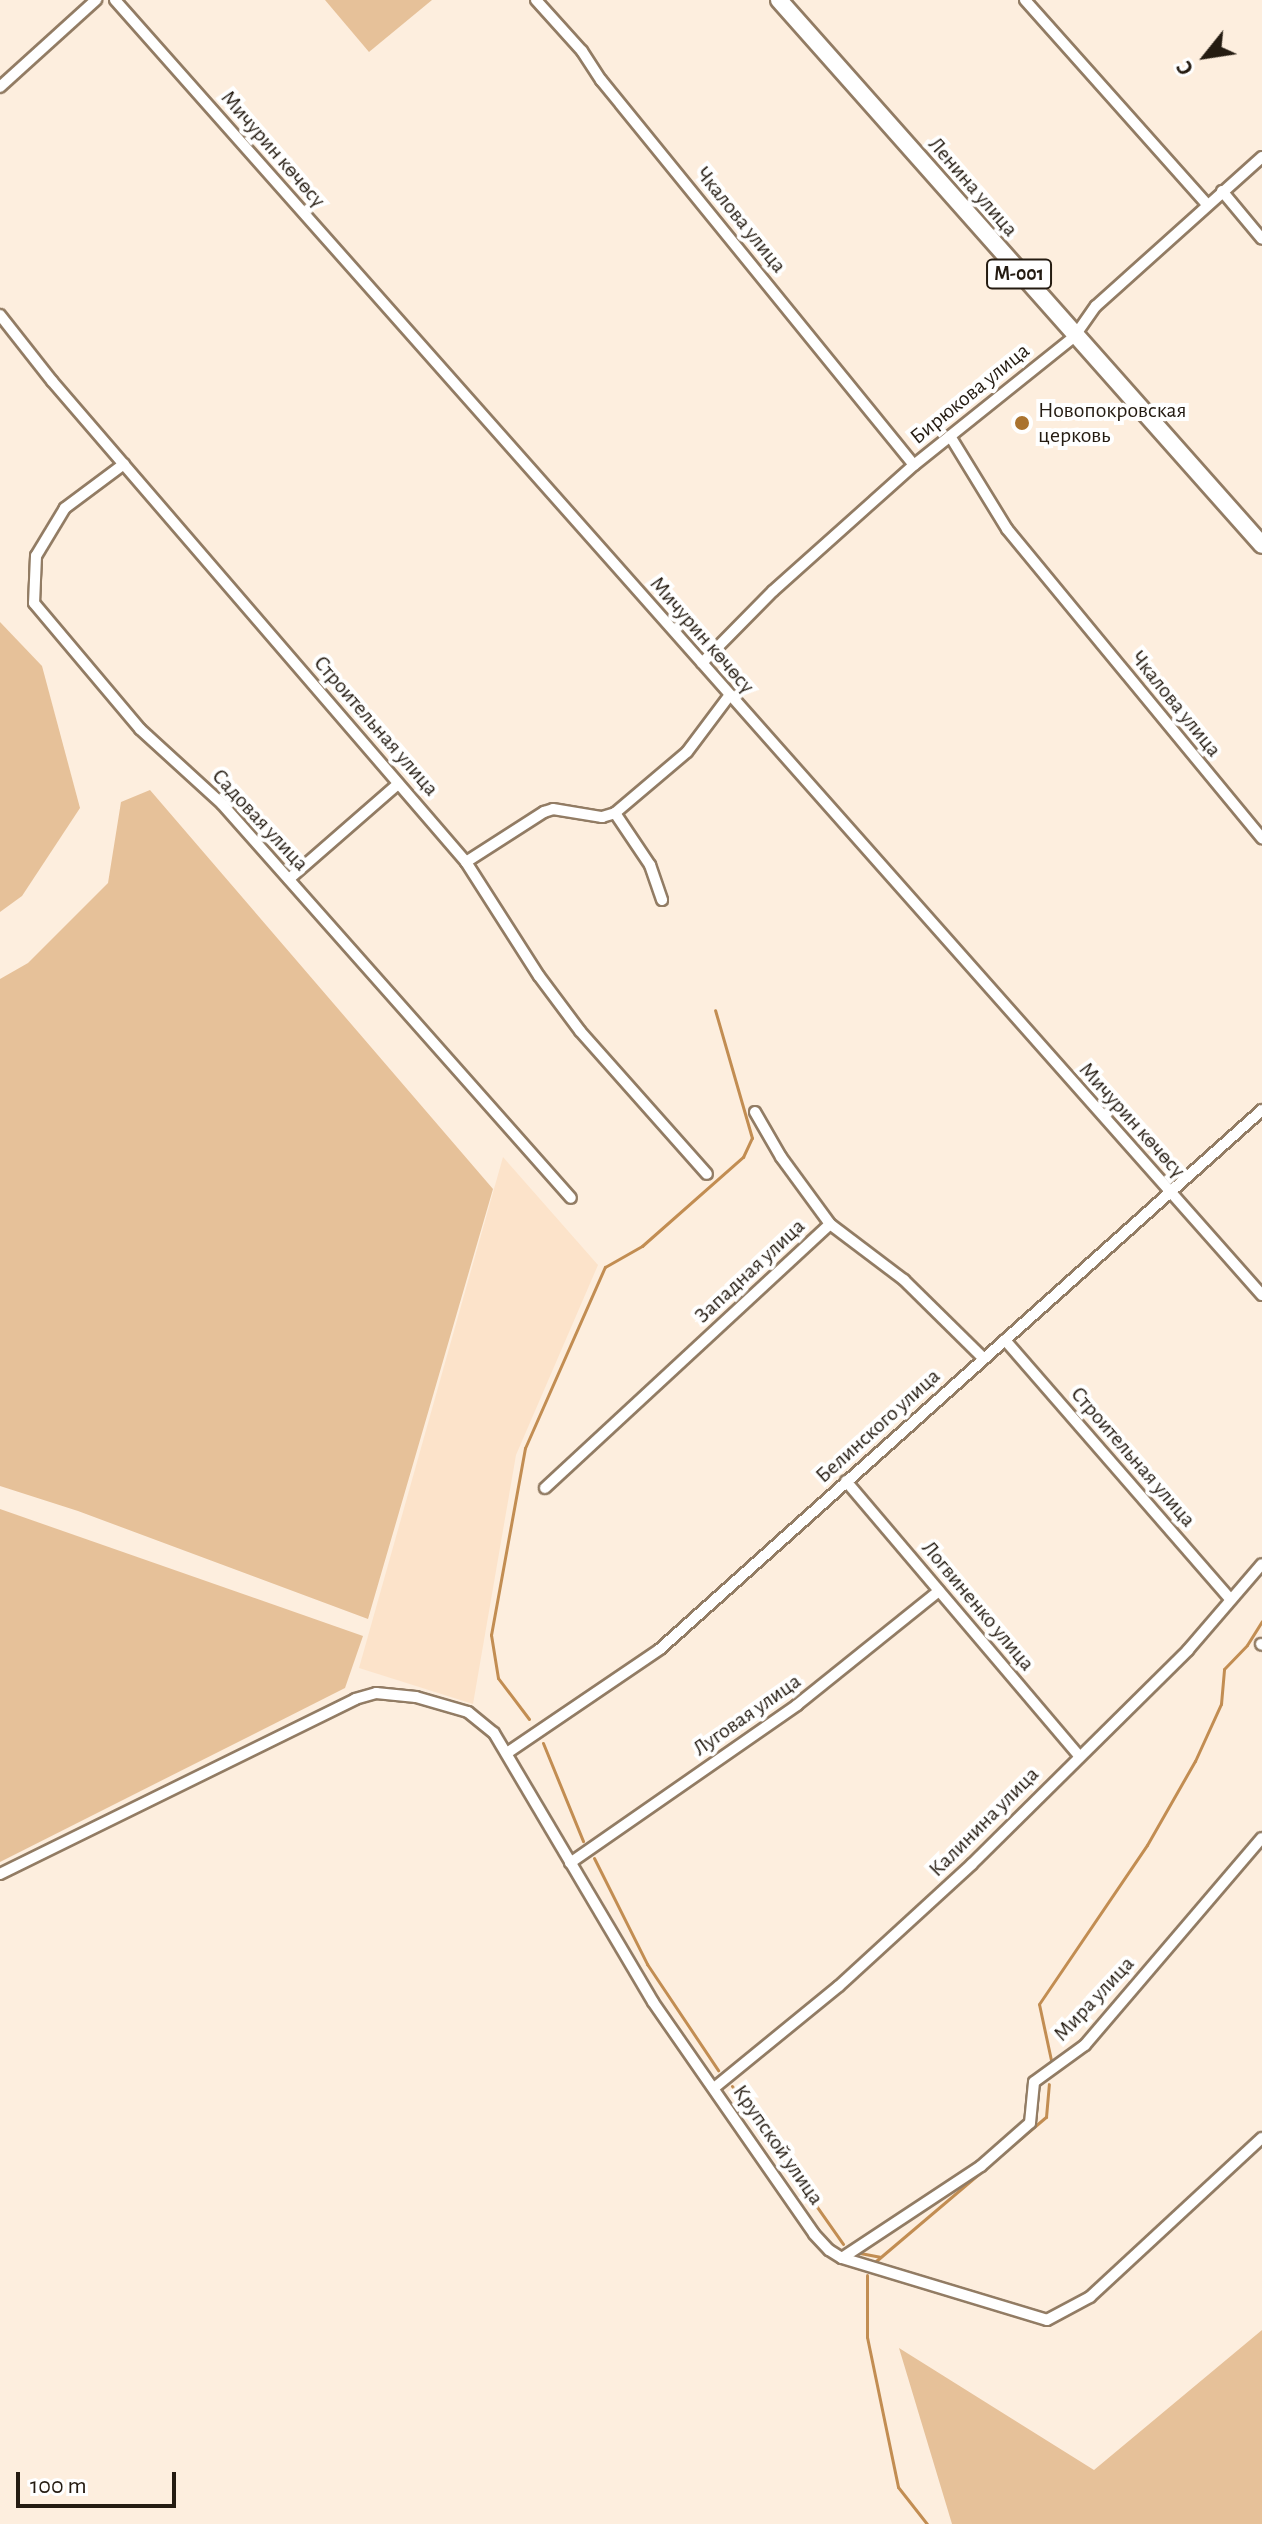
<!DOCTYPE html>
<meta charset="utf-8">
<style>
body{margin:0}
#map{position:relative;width:1262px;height:2524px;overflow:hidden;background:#fdeede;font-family:"Alegreya Sans",sans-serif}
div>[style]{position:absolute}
.built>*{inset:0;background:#fce3ca}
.green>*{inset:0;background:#e6c199}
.stream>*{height:3px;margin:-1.5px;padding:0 1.5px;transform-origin:1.5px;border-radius:1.5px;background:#c28d52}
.roads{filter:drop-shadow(2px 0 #927c64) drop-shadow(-2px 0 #927c64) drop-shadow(0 2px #927c64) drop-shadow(0 -2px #927c64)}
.minor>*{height:10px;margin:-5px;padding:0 5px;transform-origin:5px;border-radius:5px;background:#fff}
.primary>*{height:16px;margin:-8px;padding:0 8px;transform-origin:8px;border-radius:8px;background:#fff}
.dots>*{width:22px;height:22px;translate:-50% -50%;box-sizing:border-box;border:4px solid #fff;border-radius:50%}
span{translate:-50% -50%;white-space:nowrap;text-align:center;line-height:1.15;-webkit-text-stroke:8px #fff;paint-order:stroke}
.shield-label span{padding:2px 6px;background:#fff;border:2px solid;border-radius:6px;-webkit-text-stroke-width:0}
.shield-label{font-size:20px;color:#241b11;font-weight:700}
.street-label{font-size:22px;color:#241b11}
.poi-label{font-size:22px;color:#241b11}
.left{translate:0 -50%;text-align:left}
.north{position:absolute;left:1166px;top:16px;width:80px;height:80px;-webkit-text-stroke:6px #fff;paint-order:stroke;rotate:240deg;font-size:22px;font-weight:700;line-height:32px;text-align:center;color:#241b11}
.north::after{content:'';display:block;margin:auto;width:28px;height:36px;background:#241b11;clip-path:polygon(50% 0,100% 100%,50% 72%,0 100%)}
.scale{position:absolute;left:16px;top:2472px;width:160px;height:36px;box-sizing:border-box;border:4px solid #241b11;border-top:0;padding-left:10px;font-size:24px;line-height:28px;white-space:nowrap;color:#241b11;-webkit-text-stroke:6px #fff;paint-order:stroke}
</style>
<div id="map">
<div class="built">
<div style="clip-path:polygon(503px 1157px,598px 1265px,516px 1455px,473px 1704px,359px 1668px)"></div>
</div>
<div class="green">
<div style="clip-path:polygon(325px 0,432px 0,369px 52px)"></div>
<div style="clip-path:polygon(0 622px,42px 666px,80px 808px,22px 896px,0 912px)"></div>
<div style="clip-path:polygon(150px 790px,493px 1189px,368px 1619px,78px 1511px,0 1486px,0 979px,28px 963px,108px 883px,121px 802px)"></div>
<div style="clip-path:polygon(0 1509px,363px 1636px,345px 1688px,0 1862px)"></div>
<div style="clip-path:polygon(1262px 2330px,1262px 2524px,952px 2524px,899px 2348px,1094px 2470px)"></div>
</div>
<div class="stream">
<div style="left:529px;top:1719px;width:51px;rotate:-127.1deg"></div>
<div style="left:498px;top:1678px;width:44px;rotate:-99.2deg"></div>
<div style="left:491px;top:1635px;width:190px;rotate:-79.7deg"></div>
<div style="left:525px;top:1448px;width:198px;rotate:-66.2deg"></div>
<div style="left:605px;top:1267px;width:43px;rotate:-29.6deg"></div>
<div style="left:642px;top:1246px;width:135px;rotate:-41.4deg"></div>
<div style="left:743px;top:1157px;width:21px;rotate:-65deg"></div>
<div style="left:752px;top:1138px;width:133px;rotate:-106.1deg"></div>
<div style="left:543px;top:1743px;width:106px;rotate:67.8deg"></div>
<div style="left:594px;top:1858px;width:119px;rotate:63.4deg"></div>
<div style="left:647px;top:1964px;width:128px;rotate:56.2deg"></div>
<div style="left:1051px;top:2060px;width:57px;rotate:-102.1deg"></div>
<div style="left:1039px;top:2004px;width:192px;rotate:-55.8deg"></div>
<div style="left:1147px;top:1845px;width:97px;rotate:-60.3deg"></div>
<div style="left:1195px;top:1761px;width:63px;rotate:-65.5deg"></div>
<div style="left:1221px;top:1704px;width:35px;rotate:-85deg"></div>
<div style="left:1224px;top:1669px;width:33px;rotate:-46deg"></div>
<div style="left:1247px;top:1645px;width:28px;rotate:-58deg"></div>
<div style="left:732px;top:2086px;width:193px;rotate:54.9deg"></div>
<div style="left:860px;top:2253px;width:20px;rotate:11deg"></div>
<div style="left:876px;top:2261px;width:223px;rotate:-40.3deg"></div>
<div style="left:1046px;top:2117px;width:33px;rotate:-85deg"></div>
<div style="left:867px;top:2275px;width:62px;rotate:90deg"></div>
<div style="left:867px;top:2337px;width:153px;rotate:78.3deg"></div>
<div style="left:898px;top:2487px;width:47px;rotate:51.9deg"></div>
</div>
<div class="roads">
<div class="minor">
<div style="left:115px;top:0;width:1730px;rotate:48.47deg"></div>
<div style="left:536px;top:0;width:69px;rotate:48deg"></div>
<div style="left:582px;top:51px;width:35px;rotate:57deg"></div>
<div style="left:601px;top:80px;width:496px;rotate:50.9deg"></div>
<div style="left:1025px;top:0;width:273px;rotate:48.3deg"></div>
<div style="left:0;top:87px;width:130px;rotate:-42.2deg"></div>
<div style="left:1222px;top:191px;width:62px;rotate:50.2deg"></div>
<div style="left:0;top:315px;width:84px;rotate:51.8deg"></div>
<div style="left:52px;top:381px;width:635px;rotate:49.28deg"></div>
<div style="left:466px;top:862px;width:135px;rotate:57.4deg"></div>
<div style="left:539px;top:976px;width:69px;rotate:53.3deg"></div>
<div style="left:580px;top:1031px;width:191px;rotate:48.4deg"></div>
<div style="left:950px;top:436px;width:109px;rotate:58.5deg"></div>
<div style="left:1007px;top:529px;width:401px;rotate:50.5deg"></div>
<div style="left:124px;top:464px;width:74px;rotate:143.3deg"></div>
<div style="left:65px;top:508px;width:56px;rotate:121.1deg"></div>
<div style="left:36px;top:556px;width:47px;rotate:92.4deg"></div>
<div style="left:34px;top:603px;width:165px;rotate:49.9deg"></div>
<div style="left:140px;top:729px;width:111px;rotate:42.4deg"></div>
<div style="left:222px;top:804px;width:526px;rotate:48.47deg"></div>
<div style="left:702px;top:663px;width:101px;rotate:-45.4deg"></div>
<div style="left:773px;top:591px;width:189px;rotate:-41.8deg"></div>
<div style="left:914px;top:465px;width:205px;rotate:-38.7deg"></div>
<div style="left:1074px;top:337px;width:38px;rotate:-55deg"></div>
<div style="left:1096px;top:306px;width:223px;rotate:-41.9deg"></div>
<div style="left:615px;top:813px;width:63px;rotate:56.1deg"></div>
<div style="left:650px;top:865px;width:37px;rotate:71deg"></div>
<div style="left:466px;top:862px;width:93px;rotate:-32.7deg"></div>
<div style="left:544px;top:812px;width:9px;rotate:-18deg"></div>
<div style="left:553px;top:809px;width:50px;rotate:9.3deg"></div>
<div style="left:602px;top:817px;width:14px;rotate:-17deg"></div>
<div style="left:615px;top:813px;width:94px;rotate:-40.3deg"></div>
<div style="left:687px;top:752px;width:70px;rotate:-53.1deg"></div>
<div style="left:289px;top:879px;width:145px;rotate:-41.1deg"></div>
<div style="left:755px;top:1112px;width:52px;rotate:60deg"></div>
<div style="left:781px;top:1157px;width:83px;rotate:53.8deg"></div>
<div style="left:1005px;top:1340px;width:344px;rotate:49deg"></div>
<div style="left:846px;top:1481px;width:360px;rotate:49.7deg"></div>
<div style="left:545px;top:1488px;width:388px;rotate:-42.8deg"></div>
<div style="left:830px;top:1224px;width:93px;rotate:37.1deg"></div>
<div style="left:904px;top:1280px;width:112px;rotate:44.6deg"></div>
<div style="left:1261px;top:1644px;width:1px;rotate:45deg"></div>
<div style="left:507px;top:1753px;width:185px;rotate:-34.2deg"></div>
<div style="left:660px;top:1649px;width:808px;rotate:-41.84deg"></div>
<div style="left:570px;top:1863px;width:277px;rotate:-34.8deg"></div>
<div style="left:797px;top:1705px;width:182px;rotate:-38.8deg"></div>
<div style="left:0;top:1874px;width:396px;rotate:-26.2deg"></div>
<div style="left:355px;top:1699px;width:22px;rotate:-16deg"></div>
<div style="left:376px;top:1693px;width:40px;rotate:5.7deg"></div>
<div style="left:416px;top:1697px;width:54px;rotate:16.1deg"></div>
<div style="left:468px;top:1712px;width:33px;rotate:39deg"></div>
<div style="left:494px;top:1733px;width:312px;rotate:59.4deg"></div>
<div style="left:653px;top:2002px;width:282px;rotate:55.2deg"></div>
<div style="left:814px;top:2234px;width:22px;rotate:47deg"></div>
<div style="left:829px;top:2250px;width:15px;rotate:32deg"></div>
<div style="left:842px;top:2258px;width:214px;rotate:16.8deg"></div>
<div style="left:1047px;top:2320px;width:49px;rotate:-28.1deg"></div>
<div style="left:1090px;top:2297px;width:234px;rotate:-42.8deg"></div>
<div style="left:714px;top:2088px;width:161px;rotate:-39.2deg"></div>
<div style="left:839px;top:1986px;width:180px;rotate:-42.5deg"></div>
<div style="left:972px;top:1864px;width:304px;rotate:-44.7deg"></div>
<div style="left:1188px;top:1650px;width:113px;rotate:-49.3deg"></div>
<div style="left:842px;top:2258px;width:167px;rotate:-33.5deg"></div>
<div style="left:981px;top:2166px;width:65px;rotate:-41.3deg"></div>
<div style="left:1030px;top:2123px;width:41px;rotate:-84.4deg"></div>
<div style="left:1034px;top:2082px;width:63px;rotate:-36deg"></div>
<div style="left:1085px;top:2045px;width:272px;rotate:-49.5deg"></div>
</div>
<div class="primary">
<div style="left:779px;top:0;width:728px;rotate:48.45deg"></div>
</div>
</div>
<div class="dots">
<div style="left:1022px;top:423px;background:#aa732f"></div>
</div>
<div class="shield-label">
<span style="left:1019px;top:274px">М-001</span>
</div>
<div class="street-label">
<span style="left:273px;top:149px;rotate:49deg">Мичурин көчөсү</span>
<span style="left:973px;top:187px;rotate:49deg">Ленина улица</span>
<span style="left:741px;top:220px;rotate:51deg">Чкалова улица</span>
<span style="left:970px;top:394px;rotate:-39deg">Бирюкова улица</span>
<span style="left:702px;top:635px;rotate:49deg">Мичурин көчөсү</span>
<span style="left:1176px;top:704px;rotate:51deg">Чкалова улица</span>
<span style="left:376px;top:726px;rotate:49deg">Строительная улица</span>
<span style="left:260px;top:820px;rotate:47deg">Садовая улица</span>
<span style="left:1132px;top:1120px;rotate:48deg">Мичурин көчөсү</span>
<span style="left:750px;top:1271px;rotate:-43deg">Западная улица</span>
<span style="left:878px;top:1426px;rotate:-42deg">Белинского улица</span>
<span style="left:1133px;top:1457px;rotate:49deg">Строительная улица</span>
<span style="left:978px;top:1606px;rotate:50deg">Логвиненко улица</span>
<span style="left:747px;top:1715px;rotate:-35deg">Луговая улица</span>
<span style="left:984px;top:1822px;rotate:-45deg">Калинина улица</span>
<span style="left:1094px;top:1999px;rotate:-47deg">Мира улица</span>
<span style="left:778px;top:2145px;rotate:55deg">Крупской улица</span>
</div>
<div class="poi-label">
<span class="left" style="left:1038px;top:423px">Новопокровская<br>церковь</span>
</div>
<div class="north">С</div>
<div class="scale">100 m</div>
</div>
